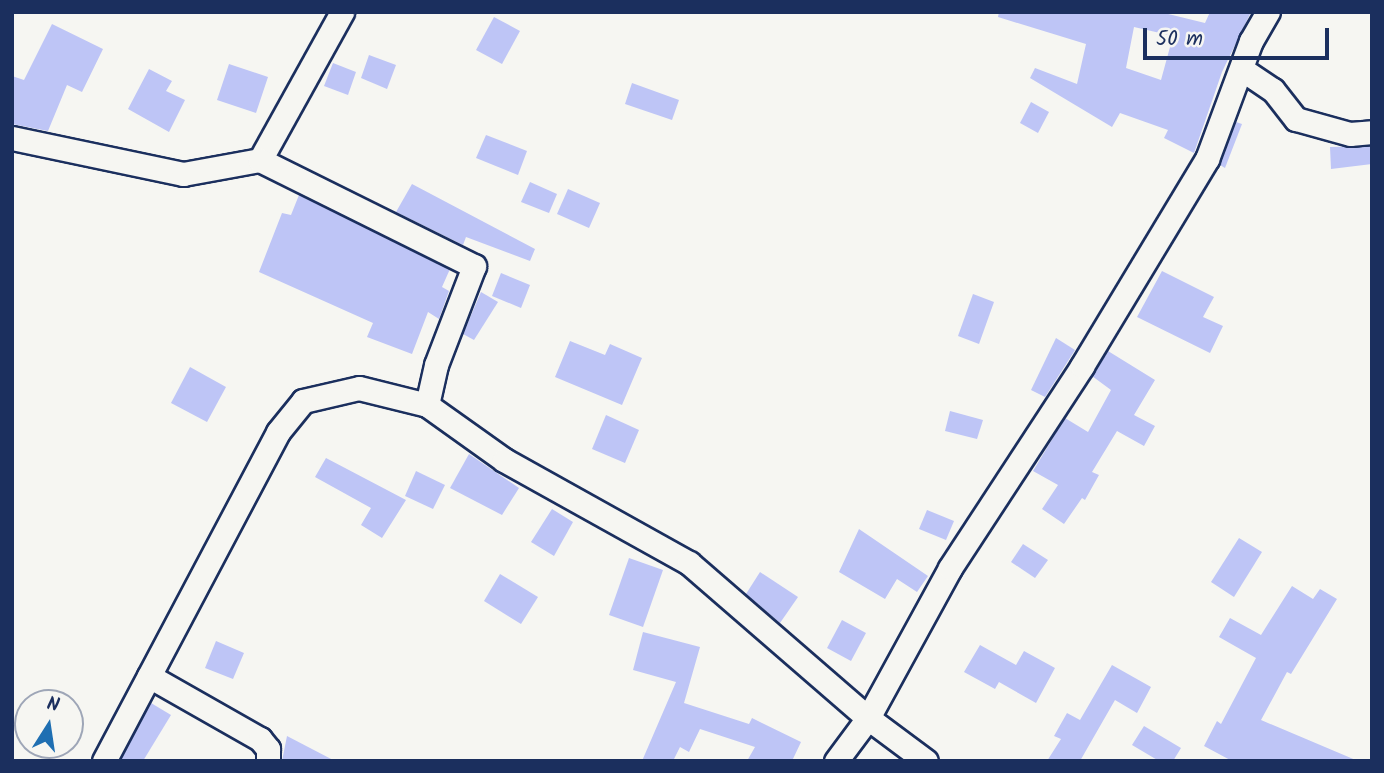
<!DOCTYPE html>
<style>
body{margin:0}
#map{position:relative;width:1384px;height:773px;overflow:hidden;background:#f6f6f2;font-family:Kalam,sans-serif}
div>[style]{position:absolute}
.building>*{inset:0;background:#bec5f6}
.roads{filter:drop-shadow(2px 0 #1b2f5e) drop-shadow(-2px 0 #1b2f5e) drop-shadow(0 2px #1b2f5e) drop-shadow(0 -2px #1b2f5e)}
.street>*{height:23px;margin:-11.5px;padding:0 11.5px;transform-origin:11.5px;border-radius:11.5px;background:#f6f6f2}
span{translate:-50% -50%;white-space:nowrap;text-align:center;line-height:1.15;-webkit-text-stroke:7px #f6f6f2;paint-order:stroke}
.frame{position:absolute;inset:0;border:14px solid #1b2f5e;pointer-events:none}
.north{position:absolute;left:14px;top:689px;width:70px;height:70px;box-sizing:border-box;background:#f6f6f2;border:2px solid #9ea6b7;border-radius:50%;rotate:12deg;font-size:19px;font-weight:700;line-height:28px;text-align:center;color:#1b2f5e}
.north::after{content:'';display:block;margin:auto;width:24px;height:32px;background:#1f6fb2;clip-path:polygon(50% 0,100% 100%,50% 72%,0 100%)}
.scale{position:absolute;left:1143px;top:28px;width:186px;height:32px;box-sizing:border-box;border:4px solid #1b2f5e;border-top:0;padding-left:9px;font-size:21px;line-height:24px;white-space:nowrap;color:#1b2f5e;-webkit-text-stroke:5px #f6f6f2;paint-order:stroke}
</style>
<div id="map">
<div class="building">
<div style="clip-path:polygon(evenodd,999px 12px,1160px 12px,1205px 23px,1210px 12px,1251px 12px,1222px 72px,1194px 153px,1164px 138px,1168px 130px,1120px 113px,1112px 127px,1030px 78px,1035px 68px,1077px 84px,1086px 44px,998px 17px,999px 12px,1134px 27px,1173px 36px,1161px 80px,1126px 68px,1134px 27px)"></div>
<div style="clip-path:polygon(494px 17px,520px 31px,502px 64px,476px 50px)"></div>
<div style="clip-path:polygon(52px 24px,103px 49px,82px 92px,67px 85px,48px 131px,12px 124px,12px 76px,24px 80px)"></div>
<div style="clip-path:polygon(369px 55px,396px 65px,387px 89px,361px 78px)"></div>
<div style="clip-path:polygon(333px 63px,356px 72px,348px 95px,324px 86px)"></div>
<div style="clip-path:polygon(229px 64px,268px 77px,256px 113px,217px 100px)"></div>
<div style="clip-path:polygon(149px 69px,172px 81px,166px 91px,185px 100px,169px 132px,128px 109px)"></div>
<div style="clip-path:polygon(632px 83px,679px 100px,672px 120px,625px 104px)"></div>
<div style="clip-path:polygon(1031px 102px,1049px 112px,1038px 133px,1020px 123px)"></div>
<div style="clip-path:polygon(1236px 122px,1242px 124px,1225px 168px,1220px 165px)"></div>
<div style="clip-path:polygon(486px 135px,527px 151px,518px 175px,476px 158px)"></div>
<div style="clip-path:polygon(1372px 146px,1372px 164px,1331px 169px,1330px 147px)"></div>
<div style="clip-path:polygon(530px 182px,557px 194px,549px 213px,521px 202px)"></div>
<div style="clip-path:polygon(412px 184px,535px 249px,530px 261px,466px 237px,463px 245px,396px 212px)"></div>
<div style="clip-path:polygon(568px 189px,600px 203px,589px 228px,557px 214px)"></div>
<div style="clip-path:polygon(299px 195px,450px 269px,442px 287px,449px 291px,439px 319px,428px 312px,412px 354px,367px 337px,373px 323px,259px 272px,282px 213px,291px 215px)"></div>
<div style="clip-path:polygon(1162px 271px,1214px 297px,1203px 317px,1223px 326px,1210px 353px,1137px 317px)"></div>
<div style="clip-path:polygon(501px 273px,530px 285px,521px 308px,492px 296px)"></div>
<div style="clip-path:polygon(481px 292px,498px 302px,474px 340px,463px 334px)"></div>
<div style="clip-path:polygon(973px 294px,994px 302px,979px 344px,958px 336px)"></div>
<div style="clip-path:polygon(1056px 338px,1075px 350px,1045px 397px,1031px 390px)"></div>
<div style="clip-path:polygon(570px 341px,605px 355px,610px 344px,642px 358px,622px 405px,555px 377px)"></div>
<div style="clip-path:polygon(1108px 351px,1155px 380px,1134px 415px,1155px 426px,1144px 446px,1117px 431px,1092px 472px,1099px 475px,1085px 500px,1082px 498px,1064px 524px,1042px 509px,1058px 485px,1033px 471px,1065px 418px,1088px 432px,1111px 390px,1092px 376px)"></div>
<div style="clip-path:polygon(190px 367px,226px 387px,207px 422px,171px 403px)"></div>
<div style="clip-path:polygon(950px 411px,983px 420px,977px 439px,945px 431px)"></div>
<div style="clip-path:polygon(606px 415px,639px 430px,625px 463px,592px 449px)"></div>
<div style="clip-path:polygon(469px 454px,519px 488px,502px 515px,450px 488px)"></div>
<div style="clip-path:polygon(326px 458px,406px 500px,382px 538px,361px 525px,371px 508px,315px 477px)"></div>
<div style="clip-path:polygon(416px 471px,445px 485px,433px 509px,405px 496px)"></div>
<div style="clip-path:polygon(552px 509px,573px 522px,554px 556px,531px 542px)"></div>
<div style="clip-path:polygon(927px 510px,954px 521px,946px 540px,919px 529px)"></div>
<div style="clip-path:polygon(859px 529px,928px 576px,917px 592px,897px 579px,885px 599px,839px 572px)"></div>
<div style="clip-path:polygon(1239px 538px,1262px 552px,1234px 597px,1211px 582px)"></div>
<div style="clip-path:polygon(1023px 544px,1048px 560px,1035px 578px,1011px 562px)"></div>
<div style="clip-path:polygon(629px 558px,663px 570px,643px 627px,609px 615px)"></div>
<div style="clip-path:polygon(760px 572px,798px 597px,780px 623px,746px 594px)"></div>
<div style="clip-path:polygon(500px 574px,538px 597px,521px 624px,484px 601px)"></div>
<div style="clip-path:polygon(1292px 586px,1313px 599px,1320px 589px,1337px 599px,1291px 674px,1287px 672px,1261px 720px,1358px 761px,1232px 761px,1204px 746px,1217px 721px,1221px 724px,1256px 658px,1219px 637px,1230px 618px,1261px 635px)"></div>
<div style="clip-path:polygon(842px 620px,866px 633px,851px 661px,827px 648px)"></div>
<div style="clip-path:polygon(643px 632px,700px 647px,684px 703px,749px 724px,752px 718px,801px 742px,792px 761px,747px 761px,755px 747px,700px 729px,689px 752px,680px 747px,673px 761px,642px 761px,676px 682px,633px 670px)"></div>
<div style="clip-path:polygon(216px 641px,244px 653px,233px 679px,205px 668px)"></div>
<div style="clip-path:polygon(980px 645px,1016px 665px,1024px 651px,1055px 668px,1036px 703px,999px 682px,995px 689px,964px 672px)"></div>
<div style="clip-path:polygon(1112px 665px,1151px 687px,1137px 713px,1115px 700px,1080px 761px,1047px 761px,1061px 739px,1054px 736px,1067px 713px,1080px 720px)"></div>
<div style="clip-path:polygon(151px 703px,171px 715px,143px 761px,120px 761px)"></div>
<div style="clip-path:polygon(1144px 726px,1181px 748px,1173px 761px,1159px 761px,1132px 745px)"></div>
<div style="clip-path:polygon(287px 736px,335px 761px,282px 761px)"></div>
</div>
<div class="roads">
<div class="street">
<div style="left:1243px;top:70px;width:36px;rotate:34deg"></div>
<div style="left:1273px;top:90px;width:37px;rotate:52deg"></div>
<div style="left:1296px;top:119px;width:56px;rotate:15.5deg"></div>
<div style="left:1350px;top:134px;width:22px;rotate:-5deg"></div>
<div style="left:12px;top:138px;width:175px;rotate:11.9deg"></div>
<div style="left:183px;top:174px;width:78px;rotate:-10.3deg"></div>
<div style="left:260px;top:160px;width:169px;rotate:-61deg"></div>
<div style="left:260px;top:160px;width:239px;rotate:26.4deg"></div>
<div style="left:474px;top:266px;width:106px;rotate:111deg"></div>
<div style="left:436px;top:365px;width:41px;rotate:102.7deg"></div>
<div style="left:427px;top:405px;width:95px;rotate:35.5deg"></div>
<div style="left:504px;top:460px;width:212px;rotate:29.1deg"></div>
<div style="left:689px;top:563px;width:237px;rotate:40.9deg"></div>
<div style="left:868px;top:718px;width:72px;rotate:36.6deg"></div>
<div style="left:149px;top:676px;width:128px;rotate:29.6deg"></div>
<div style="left:260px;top:739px;width:13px;rotate:51deg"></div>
<div style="left:268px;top:749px;width:12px;rotate:90deg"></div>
<div style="left:104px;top:761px;width:372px;rotate:-62.1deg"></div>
<div style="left:278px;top:432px;width:40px;rotate:-51deg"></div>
<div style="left:303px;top:401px;width:57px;rotate:-13.1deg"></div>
<div style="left:359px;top:388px;width:70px;rotate:14deg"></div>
<div style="left:836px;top:761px;width:54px;rotate:-53.3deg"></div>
<div style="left:868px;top:718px;width:171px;rotate:-61.3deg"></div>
<div style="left:950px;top:568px;width:241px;rotate:-56.8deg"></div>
<div style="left:1082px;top:366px;width:242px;rotate:-58.9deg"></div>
<div style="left:1207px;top:159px;width:126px;rotate:-69.6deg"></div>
<div style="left:1251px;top:41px;width:34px;rotate:-60deg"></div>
</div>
</div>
<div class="frame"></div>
<div class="north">N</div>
<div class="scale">50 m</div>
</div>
